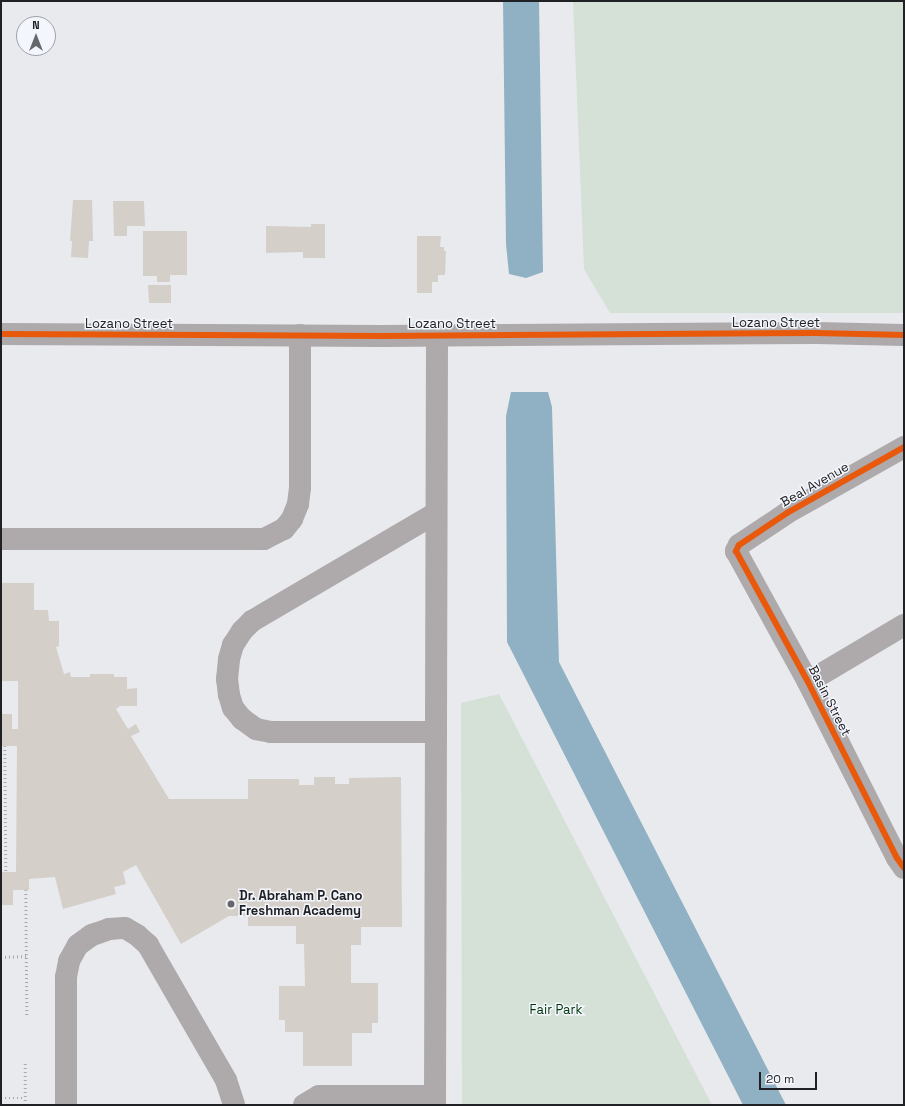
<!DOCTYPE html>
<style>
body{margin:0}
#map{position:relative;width:905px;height:1106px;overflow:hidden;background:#e9eaee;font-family:"Space Grotesk",sans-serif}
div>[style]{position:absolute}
.green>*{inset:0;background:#d5e1d7}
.water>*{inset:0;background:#8fb1c3}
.building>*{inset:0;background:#d5cfca}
.path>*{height:2.5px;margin-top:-1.25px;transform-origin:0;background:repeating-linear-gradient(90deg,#aba7a8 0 1px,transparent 0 4px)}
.minor>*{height:22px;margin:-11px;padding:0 11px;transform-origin:11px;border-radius:11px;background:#aea9aa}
.cycleway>*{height:6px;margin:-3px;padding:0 3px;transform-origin:3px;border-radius:3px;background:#e8590c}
.dots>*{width:11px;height:11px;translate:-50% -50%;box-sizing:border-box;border:2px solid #f4f6fd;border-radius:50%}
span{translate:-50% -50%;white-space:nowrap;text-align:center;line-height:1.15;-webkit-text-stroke:3px #f4f6fd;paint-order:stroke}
.street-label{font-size:13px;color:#202124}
.poi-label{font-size:13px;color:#202124;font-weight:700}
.left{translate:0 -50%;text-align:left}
.park-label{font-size:13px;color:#003609}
.frame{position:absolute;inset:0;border:2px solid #202124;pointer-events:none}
.north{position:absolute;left:16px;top:16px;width:40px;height:40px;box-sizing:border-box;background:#f4f6fd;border:1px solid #9fa1a6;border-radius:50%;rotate:0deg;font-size:11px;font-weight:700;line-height:16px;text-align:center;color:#202124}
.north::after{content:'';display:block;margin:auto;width:14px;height:18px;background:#66676b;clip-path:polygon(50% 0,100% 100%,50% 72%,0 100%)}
.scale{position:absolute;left:759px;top:1072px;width:58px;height:18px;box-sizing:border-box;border:2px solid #202124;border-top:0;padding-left:5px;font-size:12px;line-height:14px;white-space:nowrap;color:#202124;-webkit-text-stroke:3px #f4f6fd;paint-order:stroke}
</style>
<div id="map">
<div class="green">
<div style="clip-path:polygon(573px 1px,904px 1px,904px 313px,610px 313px,584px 269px)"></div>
<div style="clip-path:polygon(499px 694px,712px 1105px,462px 1105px,461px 703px)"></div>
</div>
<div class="water">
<div style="clip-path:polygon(503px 1px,539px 1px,543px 272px,526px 278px,509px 274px,506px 244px)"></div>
<div style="clip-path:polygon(511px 392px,548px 392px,552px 407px,559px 662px,786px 1105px,743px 1105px,507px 642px,506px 416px)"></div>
</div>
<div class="building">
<div style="clip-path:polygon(73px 200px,92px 200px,93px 241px,89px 241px,88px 258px,71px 257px,72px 241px,70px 241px)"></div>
<div style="clip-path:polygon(113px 201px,144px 201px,145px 226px,127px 226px,127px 236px,114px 236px)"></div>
<div style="clip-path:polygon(311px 224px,325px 224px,325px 258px,303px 258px,303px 252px,266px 253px,266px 226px,311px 227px)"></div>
<div style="clip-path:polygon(143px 231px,187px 231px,187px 275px,170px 275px,170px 282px,157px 282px,157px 276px,143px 276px)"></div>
<div style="clip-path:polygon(417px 236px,441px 236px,440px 247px,444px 247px,444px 251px,446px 251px,445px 275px,438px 275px,438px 282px,432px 282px,432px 293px,417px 293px)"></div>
<div style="clip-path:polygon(148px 285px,171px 285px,171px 303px,149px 303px)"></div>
<div style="clip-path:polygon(1px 583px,34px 583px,34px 610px,48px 610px,49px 621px,59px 621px,59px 646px,56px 647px,64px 674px,70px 672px,71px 677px,90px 677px,90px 674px,114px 674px,114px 677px,127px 677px,127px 689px,137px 688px,137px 706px,120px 706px,116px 709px,128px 729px,136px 724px,140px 732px,131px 736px,169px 799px,248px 799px,248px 779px,299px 779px,299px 785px,314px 785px,314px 777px,335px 777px,335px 784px,349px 784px,349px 778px,401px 777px,402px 927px,361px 927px,361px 945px,351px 945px,351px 983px,378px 983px,378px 1023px,372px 1023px,372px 1033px,352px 1033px,352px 1066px,303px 1066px,303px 1032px,285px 1032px,285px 1020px,279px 1020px,279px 986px,305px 986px,304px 944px,296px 944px,296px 926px,248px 926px,248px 916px,229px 916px,181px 944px,136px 865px,123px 872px,126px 884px,114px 887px,116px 894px,63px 909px,55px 877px,29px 879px,29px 890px,13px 890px,13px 905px,1px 905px,1px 872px,16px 872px,17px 746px,1px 746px,1px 714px,12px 714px,12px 729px,18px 729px,18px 681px,1px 681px)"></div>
</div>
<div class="path">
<div style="left:5px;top:746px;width:126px;rotate:89.5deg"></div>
<div style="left:26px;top:890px;width:125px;rotate:89.5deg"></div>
<div style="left:1px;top:957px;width:26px;rotate:-2deg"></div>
<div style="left:1px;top:1098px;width:24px"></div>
<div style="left:25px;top:1105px;width:43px;rotate:-90deg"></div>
</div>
<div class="minor">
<div style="left:1px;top:334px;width:380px;rotate:0.3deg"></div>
<div style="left:381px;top:336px;width:435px;rotate:-0.4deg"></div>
<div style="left:816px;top:333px;width:88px;rotate:1.3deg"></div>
<div style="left:904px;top:447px;width:134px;rotate:150.6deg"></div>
<div style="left:787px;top:513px;width:58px;rotate:146.3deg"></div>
<div style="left:739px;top:545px;width:7px;rotate:117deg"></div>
<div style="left:736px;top:551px;width:149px;rotate:61.2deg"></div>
<div style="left:808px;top:682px;width:197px;rotate:63.2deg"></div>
<div style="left:897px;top:858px;width:12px;rotate:55deg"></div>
<div style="left:1px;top:539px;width:263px"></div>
<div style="left:264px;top:539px;width:22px;rotate:-27deg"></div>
<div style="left:284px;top:529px;width:13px;rotate:-51deg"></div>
<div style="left:292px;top:519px;width:16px;rotate:-68deg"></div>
<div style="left:298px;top:504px;width:16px;rotate:-83deg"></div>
<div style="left:300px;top:488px;width:153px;rotate:-90deg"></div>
<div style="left:808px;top:682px;width:112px;rotate:-30.7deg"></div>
<div style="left:436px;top:732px;width:165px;rotate:180deg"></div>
<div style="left:271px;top:732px;width:15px;rotate:-169deg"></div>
<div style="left:256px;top:729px;width:17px;rotate:-144deg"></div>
<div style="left:242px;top:719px;width:14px;rotate:-129deg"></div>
<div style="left:233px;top:708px;width:14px;rotate:-107deg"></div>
<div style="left:229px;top:695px;width:16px;rotate:-97deg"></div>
<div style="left:227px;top:679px;width:20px;rotate:-84deg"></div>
<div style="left:229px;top:659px;width:15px;rotate:-74deg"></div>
<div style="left:233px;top:645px;width:17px;rotate:-57deg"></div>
<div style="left:242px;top:631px;width:14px;rotate:-45deg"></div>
<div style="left:252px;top:621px;width:213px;rotate:-30.4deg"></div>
<div style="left:66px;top:1105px;width:128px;rotate:-90deg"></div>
<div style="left:66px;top:977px;width:16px;rotate:-79deg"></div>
<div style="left:69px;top:961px;width:18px;rotate:-61deg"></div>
<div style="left:78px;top:945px;width:17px;rotate:-36deg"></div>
<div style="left:92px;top:935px;width:18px;rotate:-19deg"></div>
<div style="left:109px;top:929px;width:16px;rotate:-4deg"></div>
<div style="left:125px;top:928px;width:14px;rotate:30deg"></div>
<div style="left:137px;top:935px;width:15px;rotate:42deg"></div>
<div style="left:148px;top:945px;width:156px;rotate:60deg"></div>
<div style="left:226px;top:1080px;width:26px;rotate:72deg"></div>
<div style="left:304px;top:1105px;width:17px;rotate:-31deg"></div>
<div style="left:319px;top:1096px;width:116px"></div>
<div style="left:435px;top:1105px;width:770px;rotate:-89.85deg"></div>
</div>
<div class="cycleway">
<div style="left:1px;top:334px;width:380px;rotate:0.3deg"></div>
<div style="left:381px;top:336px;width:435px;rotate:-0.4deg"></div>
<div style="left:816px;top:333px;width:88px;rotate:1.3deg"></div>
<div style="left:904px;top:447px;width:134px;rotate:150.6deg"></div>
<div style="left:787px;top:513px;width:58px;rotate:146.3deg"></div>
<div style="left:739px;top:545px;width:7px;rotate:117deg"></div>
<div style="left:736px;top:551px;width:149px;rotate:61.2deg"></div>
<div style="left:808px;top:682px;width:197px;rotate:63.2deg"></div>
<div style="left:897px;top:858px;width:12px;rotate:55deg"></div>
</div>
<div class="dots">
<div style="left:231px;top:904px;background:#66676b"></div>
</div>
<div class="street-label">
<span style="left:776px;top:323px">Lozano Street</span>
<span style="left:129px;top:324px">Lozano Street</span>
<span style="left:452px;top:324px">Lozano Street</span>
<span style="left:815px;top:485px;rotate:-30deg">Beal Avenue</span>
<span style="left:829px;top:701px;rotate:63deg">Basin Street</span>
</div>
<div class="poi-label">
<span class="left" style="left:239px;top:904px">Dr. Abraham P. Cano<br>Freshman Academy</span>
</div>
<div class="park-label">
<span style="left:556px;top:1010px">Fair Park</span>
</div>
<div class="frame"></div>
<div class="north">N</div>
<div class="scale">20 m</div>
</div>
